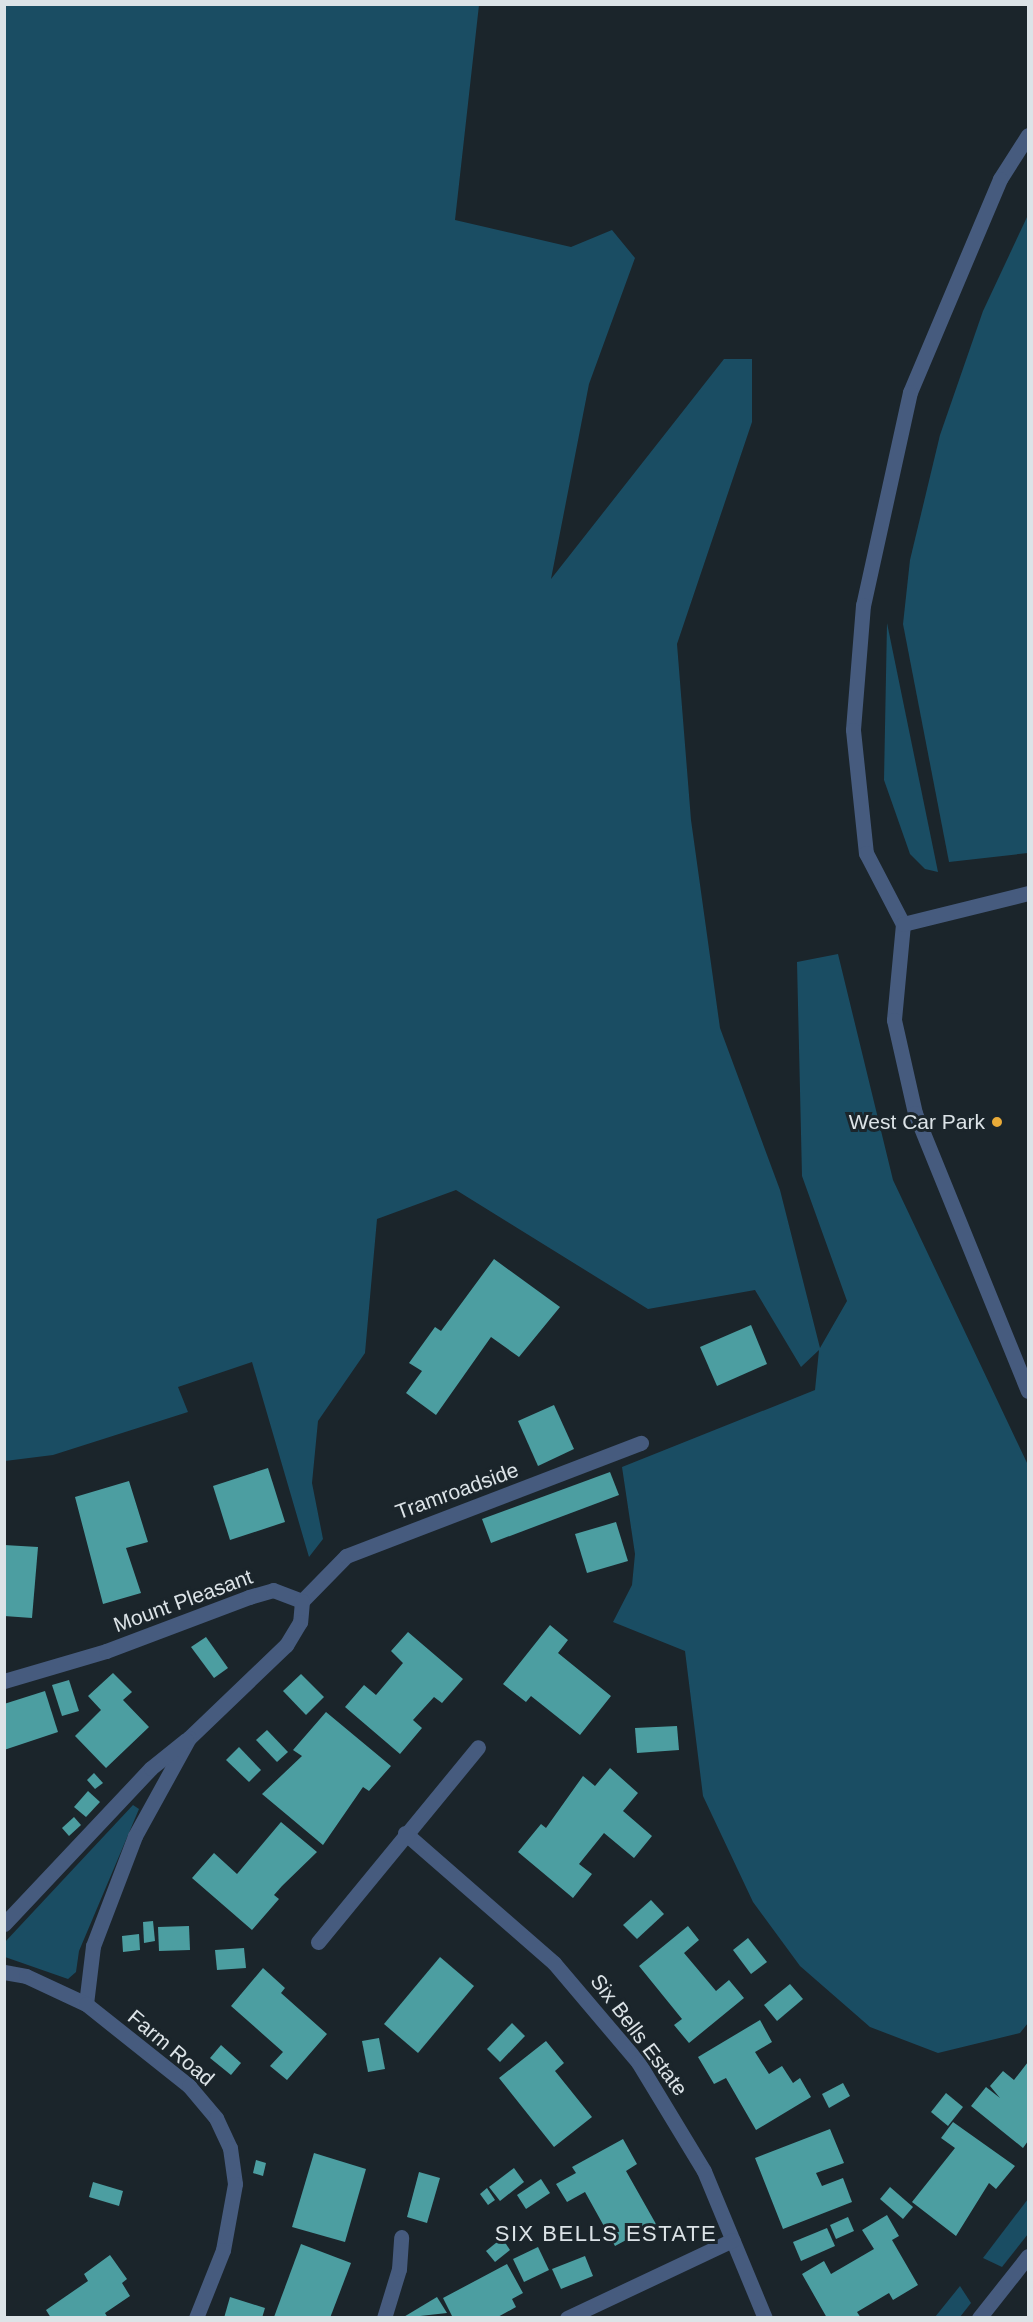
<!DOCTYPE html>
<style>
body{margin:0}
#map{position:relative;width:1033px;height:2322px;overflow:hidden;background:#1b252b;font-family:Arial,sans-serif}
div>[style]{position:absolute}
.green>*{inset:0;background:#1a4d63}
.building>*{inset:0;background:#4c9ea1}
.lane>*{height:15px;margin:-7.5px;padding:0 7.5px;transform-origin:7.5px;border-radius:7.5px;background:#465b7e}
.street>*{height:15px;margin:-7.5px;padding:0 7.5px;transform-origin:7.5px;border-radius:7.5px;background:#465b7e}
.dots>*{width:16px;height:16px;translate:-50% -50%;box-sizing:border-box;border:3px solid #1b252b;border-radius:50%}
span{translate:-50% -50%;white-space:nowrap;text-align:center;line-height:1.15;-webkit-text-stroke:6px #1b252b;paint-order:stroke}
.poi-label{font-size:21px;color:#dce3e7}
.right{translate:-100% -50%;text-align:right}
.street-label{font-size:21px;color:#dce3e7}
.neighbourhood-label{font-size:22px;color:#dce3e7;letter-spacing:1.5px}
.frame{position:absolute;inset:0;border:6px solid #dce3e7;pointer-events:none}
</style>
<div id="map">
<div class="green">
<div style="clip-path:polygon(4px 5px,479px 5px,455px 220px,571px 247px,612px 230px,635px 258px,589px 384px,551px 579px,724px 359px,752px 359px,752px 422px,677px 644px,691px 820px,720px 1028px,780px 1190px,820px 1348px,847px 1301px,802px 1176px,797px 962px,838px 954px,893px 1180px,1028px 1465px,1028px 2023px,1020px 2033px,938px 2053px,870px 2027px,800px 1966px,753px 1902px,703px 1796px,685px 1651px,613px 1622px,632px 1585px,635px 1554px,622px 1467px,815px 1390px,819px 1350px,801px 1367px,755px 1290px,648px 1309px,456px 1190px,377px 1219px,365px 1353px,318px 1421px,312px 1483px,323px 1539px,309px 1557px,252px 1362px,178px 1387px,188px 1412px,53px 1455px,5px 1461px)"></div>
<div style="clip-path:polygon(1028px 215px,1028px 853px,949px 862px,903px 624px,910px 560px,940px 435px,983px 311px)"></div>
<div style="clip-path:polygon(887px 623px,938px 872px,925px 869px,910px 854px,884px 780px)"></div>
<div style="clip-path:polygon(133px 1805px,139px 1809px,79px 1951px,76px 1972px,68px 1979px,5px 1957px,5px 1942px)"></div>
<div style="clip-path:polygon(1028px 2199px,1028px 2234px,1002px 2267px,983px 2258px)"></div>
<div style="clip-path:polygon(960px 2286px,971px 2303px,960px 2317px,935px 2317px)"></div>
</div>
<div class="building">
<div style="clip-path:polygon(494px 1259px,560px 1307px,519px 1357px,491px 1337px,436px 1415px,406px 1393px,422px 1371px,409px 1363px,435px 1327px,441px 1331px)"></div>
<div style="clip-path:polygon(751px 1325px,767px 1364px,717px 1386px,700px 1347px)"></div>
<div style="clip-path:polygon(554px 1405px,574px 1449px,538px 1466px,518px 1421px)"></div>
<div style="clip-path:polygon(268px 1468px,285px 1522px,230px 1540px,213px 1486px)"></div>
<div style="clip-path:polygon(610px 1472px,619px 1495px,491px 1543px,482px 1519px)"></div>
<div style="clip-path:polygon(129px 1481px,148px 1542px,126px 1548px,141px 1593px,103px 1604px,75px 1497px)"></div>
<div style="clip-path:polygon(616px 1522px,628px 1561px,587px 1573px,575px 1534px)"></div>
<div style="clip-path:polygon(4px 1545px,38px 1547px,32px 1618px,4px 1616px)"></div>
<div style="clip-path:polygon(550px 1625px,568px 1640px,558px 1653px,611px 1696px,580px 1735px,531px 1696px,526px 1702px,503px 1684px)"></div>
<div style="clip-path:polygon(408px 1632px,463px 1679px,442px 1703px,434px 1697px,413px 1720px,422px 1728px,400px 1754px,345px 1707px,364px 1685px,376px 1695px,403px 1663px,391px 1651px)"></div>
<div style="clip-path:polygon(206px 1637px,228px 1668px,214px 1678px,191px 1647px)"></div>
<div style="clip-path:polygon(113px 1673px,132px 1692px,123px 1700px,149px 1727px,106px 1768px,75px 1736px,101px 1710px,88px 1696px)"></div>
<div style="clip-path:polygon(301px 1674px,324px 1697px,306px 1715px,283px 1691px)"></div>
<div style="clip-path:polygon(69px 1680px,79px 1711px,62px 1716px,52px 1685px)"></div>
<div style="clip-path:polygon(45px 1691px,58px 1732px,4px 1750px,4px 1704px)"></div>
<div style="clip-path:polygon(326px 1712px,391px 1766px,369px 1791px,363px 1787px,323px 1845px,262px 1794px,302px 1756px,293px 1750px)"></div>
<div style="clip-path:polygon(677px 1726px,679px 1750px,637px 1753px,635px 1728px)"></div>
<div style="clip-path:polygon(267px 1730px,288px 1752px,277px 1762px,256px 1740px)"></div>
<div style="clip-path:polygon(239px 1747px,261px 1770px,249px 1782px,226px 1760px)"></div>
<div style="clip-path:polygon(610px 1768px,638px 1793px,623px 1811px,652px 1836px,634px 1858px,604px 1833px,579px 1864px,592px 1874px,573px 1898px,518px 1852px,541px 1824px,546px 1828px,583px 1776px,595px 1786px)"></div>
<div style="clip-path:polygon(94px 1773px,103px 1783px,95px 1789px,87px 1780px)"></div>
<div style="clip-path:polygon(88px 1791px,100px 1802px,86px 1817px,74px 1807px)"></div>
<div style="clip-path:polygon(74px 1817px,81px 1825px,69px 1836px,62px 1828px)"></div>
<div style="clip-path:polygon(281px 1822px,317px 1852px,282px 1886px,274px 1895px,279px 1899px,252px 1930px,192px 1878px,214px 1853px,237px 1874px)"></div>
<div style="clip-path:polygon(651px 1900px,664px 1914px,637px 1939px,623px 1925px)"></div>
<div style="clip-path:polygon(153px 1921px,155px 1941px,144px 1943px,143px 1922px)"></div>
<div style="clip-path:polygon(189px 1926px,190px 1950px,159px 1951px,158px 1927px)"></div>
<div style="clip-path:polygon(688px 1926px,699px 1940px,684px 1953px,716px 1991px,729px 1980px,744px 1998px,689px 2043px,674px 2025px,682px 2019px,639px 1966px)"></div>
<div style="clip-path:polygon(139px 1934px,140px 1950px,123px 1952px,122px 1936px)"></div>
<div style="clip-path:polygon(748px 1938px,767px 1962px,751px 1974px,733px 1950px)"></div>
<div style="clip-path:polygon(244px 1948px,246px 1968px,217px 1970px,215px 1950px)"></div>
<div style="clip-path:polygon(440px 1957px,474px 1986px,418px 2053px,384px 2024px)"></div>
<div style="clip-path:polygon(263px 1968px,285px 1988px,281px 1993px,327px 2034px,287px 2080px,270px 2066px,283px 2052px,231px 2006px)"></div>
<div style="clip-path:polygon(790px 1984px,803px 1999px,777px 2021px,764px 2005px)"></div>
<div style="clip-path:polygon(760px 2020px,772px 2042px,755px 2052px,769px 2074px,782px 2066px,793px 2083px,800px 2078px,811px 2097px,756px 2130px,726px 2078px,714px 2084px,698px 2057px)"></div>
<div style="clip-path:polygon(512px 2023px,525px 2036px,500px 2062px,487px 2049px)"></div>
<div style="clip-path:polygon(379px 2038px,385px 2069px,368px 2072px,362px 2041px)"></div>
<div style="clip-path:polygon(546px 2041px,564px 2063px,555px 2071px,592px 2117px,554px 2147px,499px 2078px)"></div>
<div style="clip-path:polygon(221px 2045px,241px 2063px,231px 2075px,210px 2058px)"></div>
<div style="clip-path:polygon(1028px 2062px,1028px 2141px,1023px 2148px,971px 2106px,986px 2087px,1000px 2098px,990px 2086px,1003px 2071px,1014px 2080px)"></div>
<div style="clip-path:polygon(843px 2083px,850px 2096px,829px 2108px,822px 2094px)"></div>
<div style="clip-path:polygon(946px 2093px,963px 2107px,948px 2126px,931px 2112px)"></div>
<div style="clip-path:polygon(953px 2122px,1015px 2166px,996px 2189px,989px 2183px,956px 2236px,912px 2202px,955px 2148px,941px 2138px)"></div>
<div style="clip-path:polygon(830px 2129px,844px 2163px,816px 2173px,822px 2186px,843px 2178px,852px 2202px,783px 2229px,755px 2158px)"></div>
<div style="clip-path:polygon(623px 2139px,637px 2164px,626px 2171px,656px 2224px,615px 2246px,585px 2192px,567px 2202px,556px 2184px,576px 2173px,572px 2167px)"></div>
<div style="clip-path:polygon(314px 2153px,366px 2169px,345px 2242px,292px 2227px)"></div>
<div style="clip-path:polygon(256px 2160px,266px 2163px,263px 2176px,253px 2173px)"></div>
<div style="clip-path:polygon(514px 2168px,524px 2182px,500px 2201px,489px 2187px)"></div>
<div style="clip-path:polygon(419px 2172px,440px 2178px,427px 2223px,407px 2217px)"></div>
<div style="clip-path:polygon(541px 2179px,550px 2193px,526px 2209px,517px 2195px)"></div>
<div style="clip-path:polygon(93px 2182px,123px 2191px,119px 2206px,89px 2197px)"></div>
<div style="clip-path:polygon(890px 2187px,913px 2207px,903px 2219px,880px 2199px)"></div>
<div style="clip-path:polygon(487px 2188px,495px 2200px,488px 2205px,480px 2194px)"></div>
<div style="clip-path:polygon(887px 2215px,899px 2236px,892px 2240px,918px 2285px,893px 2300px,889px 2293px,857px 2312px,861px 2318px,827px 2318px,802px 2274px,824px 2261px,831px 2274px,874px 2249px,862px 2230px)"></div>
<div style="clip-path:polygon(848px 2217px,854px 2231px,836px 2239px,830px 2225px)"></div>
<div style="clip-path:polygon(827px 2228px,835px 2246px,801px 2261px,793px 2242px)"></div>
<div style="clip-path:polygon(502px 2238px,510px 2250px,495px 2262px,486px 2251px)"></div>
<div style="clip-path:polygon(301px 2244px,351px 2263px,330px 2318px,274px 2317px)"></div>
<div style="clip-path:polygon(538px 2247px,549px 2270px,524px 2282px,513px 2259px)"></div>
<div style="clip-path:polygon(110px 2255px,127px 2279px,122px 2283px,130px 2296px,105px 2313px,108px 2318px,51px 2318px,46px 2310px,88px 2281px,84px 2274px)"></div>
<div style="clip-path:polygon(585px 2256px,593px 2276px,561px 2289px,552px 2269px)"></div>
<div style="clip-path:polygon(507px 2264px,523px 2293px,512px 2299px,516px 2307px,496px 2318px,453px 2318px,443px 2298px)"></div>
<div style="clip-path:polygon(230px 2297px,265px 2308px,262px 2318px,224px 2318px)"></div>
<div style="clip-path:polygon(437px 2297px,447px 2313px,402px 2318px)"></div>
</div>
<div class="lane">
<div style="left:1028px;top:135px;width:52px;rotate:122.5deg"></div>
<div style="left:1000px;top:179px;width:231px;rotate:112.9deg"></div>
<div style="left:910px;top:392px;width:218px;rotate:102.4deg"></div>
<div style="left:863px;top:605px;width:125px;rotate:94.6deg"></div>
<div style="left:853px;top:730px;width:124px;rotate:84deg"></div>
<div style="left:866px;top:853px;width:80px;rotate:62.5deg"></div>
<div style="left:903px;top:924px;width:96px;rotate:95.4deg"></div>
<div style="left:894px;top:1020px;width:95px;rotate:77.3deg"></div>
<div style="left:915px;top:1113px;width:300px;rotate:67.9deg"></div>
<div style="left:903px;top:924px;width:129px;rotate:-13.9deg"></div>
</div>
<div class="street">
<div style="left:302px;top:1601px;width:63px;rotate:-45.6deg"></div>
<div style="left:346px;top:1556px;width:316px;rotate:-21deg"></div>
<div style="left:4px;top:1681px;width:106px;rotate:-16.4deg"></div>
<div style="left:106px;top:1651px;width:153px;rotate:-20.7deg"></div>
<div style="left:249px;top:1597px;width:25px;rotate:-16deg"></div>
<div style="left:273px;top:1590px;width:31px;rotate:21deg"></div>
<div style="left:302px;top:1601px;width:21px;rotate:95deg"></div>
<div style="left:300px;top:1622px;width:27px;rotate:121deg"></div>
<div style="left:286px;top:1645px;width:134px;rotate:136.2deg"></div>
<div style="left:189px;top:1738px;width:112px;rotate:118.9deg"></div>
<div style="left:135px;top:1836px;width:118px;rotate:110.9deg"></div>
<div style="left:93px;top:1946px;width:58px;rotate:96.9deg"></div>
<div style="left:405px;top:1833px;width:198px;rotate:41.1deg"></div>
<div style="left:554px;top:1963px;width:130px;rotate:49.7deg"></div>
<div style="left:638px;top:2062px;width:127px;rotate:58.8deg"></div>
<div style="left:704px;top:2171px;width:159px;rotate:67.5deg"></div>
<div style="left:4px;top:1924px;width:214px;rotate:-46.7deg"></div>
<div style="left:151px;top:1768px;width:45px;rotate:-38.7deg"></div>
<div style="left:318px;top:1942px;width:252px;rotate:-50.6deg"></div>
<div style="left:4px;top:1972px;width:22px;rotate:10deg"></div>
<div style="left:26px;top:1976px;width:66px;rotate:25deg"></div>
<div style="left:86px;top:2004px;width:132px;rotate:38.5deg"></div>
<div style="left:189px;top:2086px;width:42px;rotate:49.8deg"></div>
<div style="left:216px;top:2118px;width:33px;rotate:65deg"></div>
<div style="left:230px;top:2148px;width:36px;rotate:82deg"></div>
<div style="left:235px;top:2184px;width:67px;rotate:100.3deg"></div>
<div style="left:223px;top:2250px;width:73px;rotate:111.7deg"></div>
<div style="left:384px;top:2318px;width:51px;rotate:-73deg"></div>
<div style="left:399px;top:2269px;width:32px;rotate:-86deg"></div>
<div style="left:567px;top:2318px;width:183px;rotate:-25.2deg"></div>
<div style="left:979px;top:2318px;width:79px;rotate:-51.7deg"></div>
</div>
<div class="dots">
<div style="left:997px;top:1122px;background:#e9ab38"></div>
</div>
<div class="poi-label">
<span class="right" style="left:985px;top:1122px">West Car Park</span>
</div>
<div class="street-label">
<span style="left:457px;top:1491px;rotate:-20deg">Tramroadside</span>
<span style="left:183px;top:1601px;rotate:-20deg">Mount Pleasant</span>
<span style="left:639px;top:2035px;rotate:53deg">Six Bells Estate</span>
<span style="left:171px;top:2048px;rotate:40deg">Farm Road</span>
</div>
<div class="neighbourhood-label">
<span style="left:606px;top:2234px">SIX BELLS ESTATE</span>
</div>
<div class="frame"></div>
</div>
